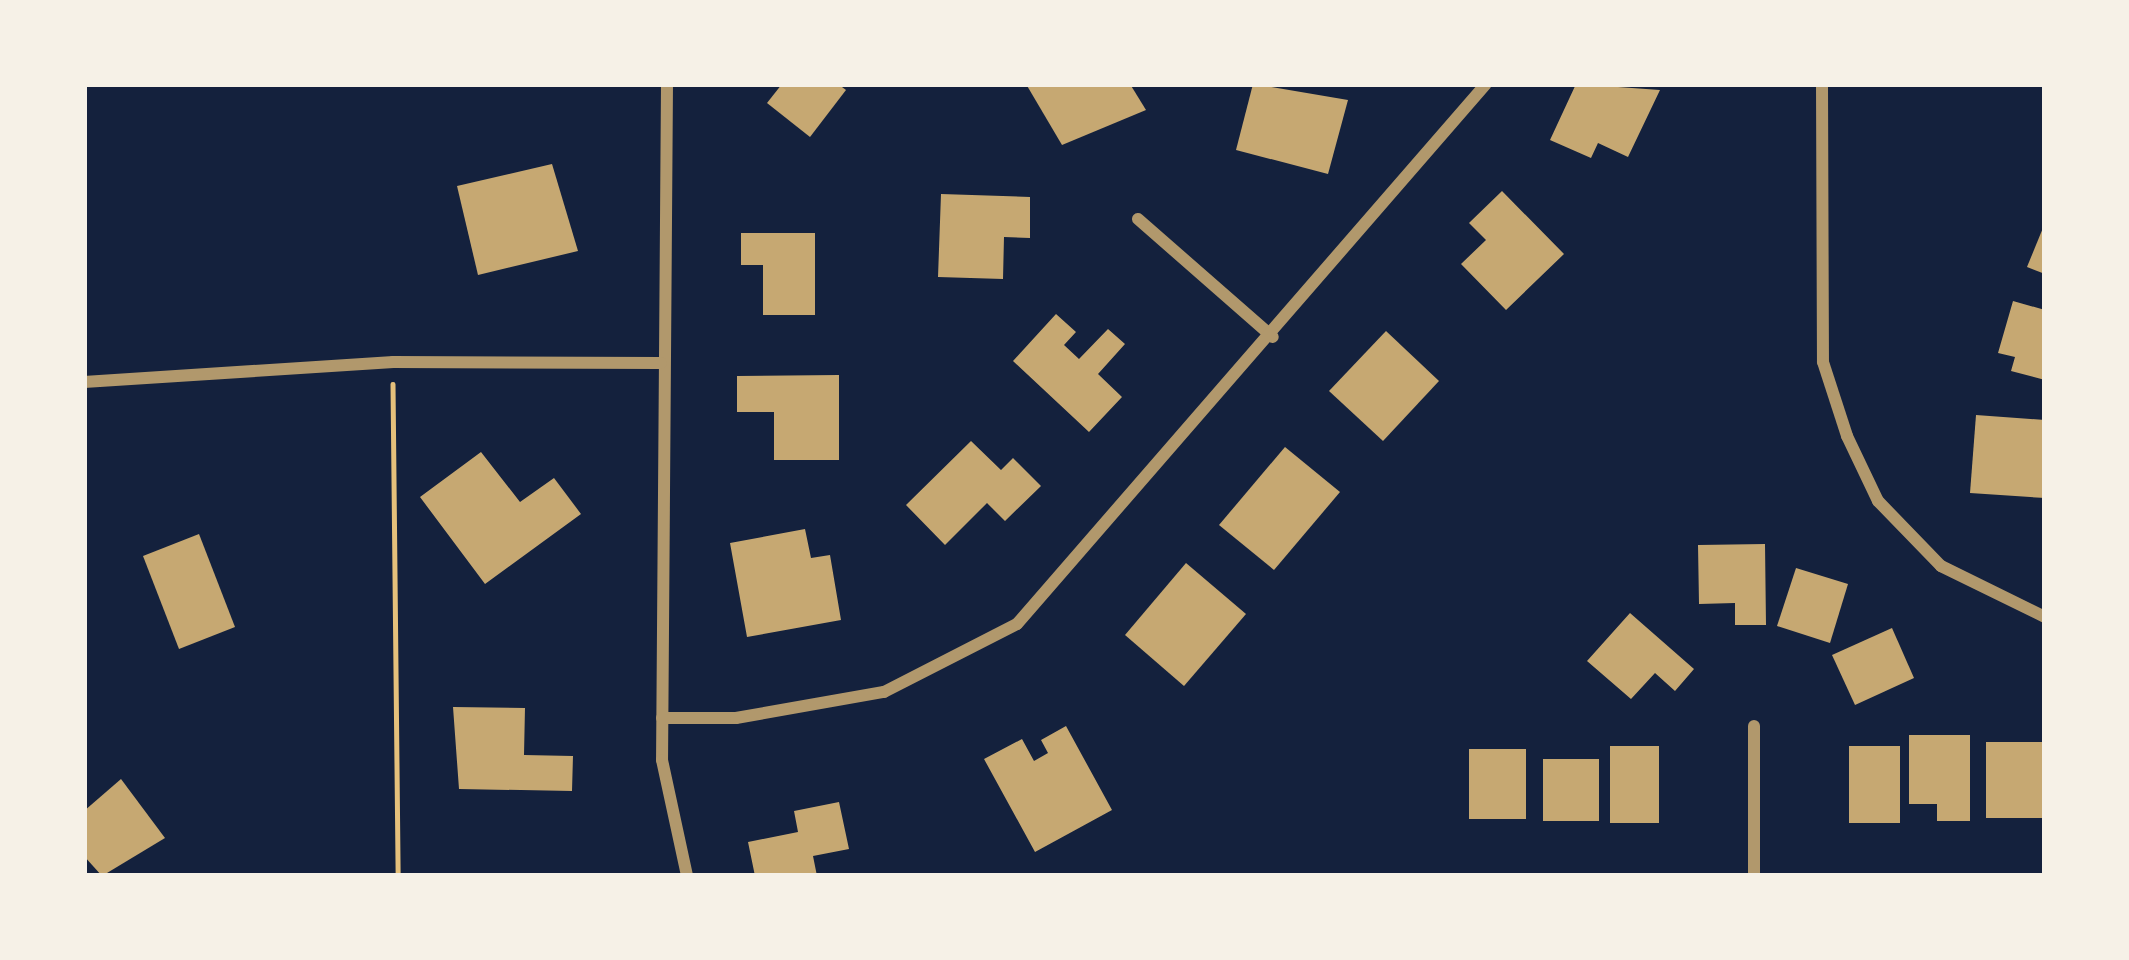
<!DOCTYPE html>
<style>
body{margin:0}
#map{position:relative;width:2129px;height:960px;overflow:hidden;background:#14213d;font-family:Rubik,sans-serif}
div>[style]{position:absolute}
.building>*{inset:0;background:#c6a872}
.path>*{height:4.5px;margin:-2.25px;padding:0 2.25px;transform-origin:2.25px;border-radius:2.25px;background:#e5c07b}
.minor>*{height:12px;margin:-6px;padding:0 6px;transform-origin:6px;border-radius:6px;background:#b1986c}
span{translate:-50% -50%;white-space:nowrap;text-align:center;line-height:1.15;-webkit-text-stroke:9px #f6f1e7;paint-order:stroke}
.frame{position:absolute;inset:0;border:87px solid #f6f1e7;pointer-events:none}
</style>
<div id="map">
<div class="building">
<div style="clip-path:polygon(782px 84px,838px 84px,846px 90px,810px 137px,767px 103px)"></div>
<div style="clip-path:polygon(1026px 84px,1130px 84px,1146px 110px,1062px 145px)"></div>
<div style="clip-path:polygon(1253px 84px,1348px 100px,1328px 174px,1236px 150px)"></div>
<div style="clip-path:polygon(1576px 84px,1660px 90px,1628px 157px,1598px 143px,1591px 158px,1550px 140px)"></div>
<div style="clip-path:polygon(552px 164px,578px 251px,478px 275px,457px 186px)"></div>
<div style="clip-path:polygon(1502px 191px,1564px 254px,1506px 310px,1461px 264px,1486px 240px,1469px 223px)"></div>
<div style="clip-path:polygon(941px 194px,1030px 197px,1030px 238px,1004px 237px,1003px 279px,938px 277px)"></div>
<div style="clip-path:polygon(2045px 223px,2045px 274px,2027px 267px)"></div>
<div style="clip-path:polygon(741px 233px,815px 233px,815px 315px,763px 315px,763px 265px,741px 265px)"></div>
<div style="clip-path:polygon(2013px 301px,2045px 310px,2045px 380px,2011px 371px,2015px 357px,1998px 353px)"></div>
<div style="clip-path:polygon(1056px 314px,1076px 332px,1064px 345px,1079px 359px,1108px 329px,1125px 344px,1098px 374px,1122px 397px,1089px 432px,1013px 361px)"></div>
<div style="clip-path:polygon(1386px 331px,1439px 381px,1383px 441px,1329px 391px)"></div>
<div style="clip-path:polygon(839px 375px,839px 460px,774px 460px,774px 412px,737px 412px,737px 376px)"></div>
<div style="clip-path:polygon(1976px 415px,2045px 420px,2045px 498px,1970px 493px)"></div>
<div style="clip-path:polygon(971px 441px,1001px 470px,1013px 458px,1041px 486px,1005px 521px,987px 503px,945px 545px,906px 505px)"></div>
<div style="clip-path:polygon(1285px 447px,1340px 492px,1274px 570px,1219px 525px)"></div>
<div style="clip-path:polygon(481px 452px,520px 502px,554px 478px,581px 514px,485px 584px,420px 497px)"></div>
<div style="clip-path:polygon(805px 529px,811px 558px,830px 555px,841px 620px,747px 637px,730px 543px)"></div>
<div style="clip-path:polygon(199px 534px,235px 627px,179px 649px,143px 556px)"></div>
<div style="clip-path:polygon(1765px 544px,1766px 625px,1735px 625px,1735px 603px,1699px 604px,1698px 545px)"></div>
<div style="clip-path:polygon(1186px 563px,1246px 614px,1184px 686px,1125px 635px)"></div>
<div style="clip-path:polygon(1796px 568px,1848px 584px,1830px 643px,1777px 626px)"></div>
<div style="clip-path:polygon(1630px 613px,1694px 669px,1675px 691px,1655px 673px,1631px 699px,1587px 661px)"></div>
<div style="clip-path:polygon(1892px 628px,1914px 678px,1855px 705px,1832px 655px)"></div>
<div style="clip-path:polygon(453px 707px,525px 708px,524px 755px,573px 756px,572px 791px,459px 789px)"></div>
<div style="clip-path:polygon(1066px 726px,1112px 810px,1035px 852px,984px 759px,1022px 739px,1034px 761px,1048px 753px,1041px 740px)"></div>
<div style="clip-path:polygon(1909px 735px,1970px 735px,1970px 821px,1937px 821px,1937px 804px,1909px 804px)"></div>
<div style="clip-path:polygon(1986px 742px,2042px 742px,2042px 818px,1986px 818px)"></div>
<div style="clip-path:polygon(1610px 746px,1659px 746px,1659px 823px,1610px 823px)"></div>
<div style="clip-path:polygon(1849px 746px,1900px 746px,1900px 823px,1849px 823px)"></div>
<div style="clip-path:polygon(1469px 749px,1526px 749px,1526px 819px,1469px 819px)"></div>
<div style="clip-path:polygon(1543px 759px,1599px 759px,1599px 821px,1543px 821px)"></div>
<div style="clip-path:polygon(121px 779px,165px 838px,102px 876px,84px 856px,84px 811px)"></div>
<div style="clip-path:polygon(839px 802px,849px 849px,813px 856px,817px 876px,755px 876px,748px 842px,798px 832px,794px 811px)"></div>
</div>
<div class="path">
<div style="left:393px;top:384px;width:492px;rotate:89.4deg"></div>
</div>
<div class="minor">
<div style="left:667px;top:84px;width:676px;rotate:90.42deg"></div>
<div style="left:662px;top:760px;width:119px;rotate:77.8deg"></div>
<div style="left:1822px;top:84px;width:278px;rotate:89.8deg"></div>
<div style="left:1823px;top:362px;width:78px;rotate:72deg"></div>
<div style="left:1847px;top:436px;width:72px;rotate:64.5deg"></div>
<div style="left:1878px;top:501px;width:91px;rotate:45.9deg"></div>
<div style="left:1941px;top:566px;width:116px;rotate:26.1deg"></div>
<div style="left:1138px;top:219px;width:179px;rotate:41.2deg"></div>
<div style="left:84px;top:382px;width:310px;rotate:-3.7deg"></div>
<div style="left:393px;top:362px;width:268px;rotate:0.2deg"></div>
<div style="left:662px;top:718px;width:74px"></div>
<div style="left:736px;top:718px;width:150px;rotate:-10deg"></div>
<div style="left:884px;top:692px;width:149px;rotate:-27.1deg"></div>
<div style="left:1017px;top:624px;width:715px;rotate:-49.03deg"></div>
<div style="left:1754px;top:726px;width:150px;rotate:90deg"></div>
</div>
<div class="frame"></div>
</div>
